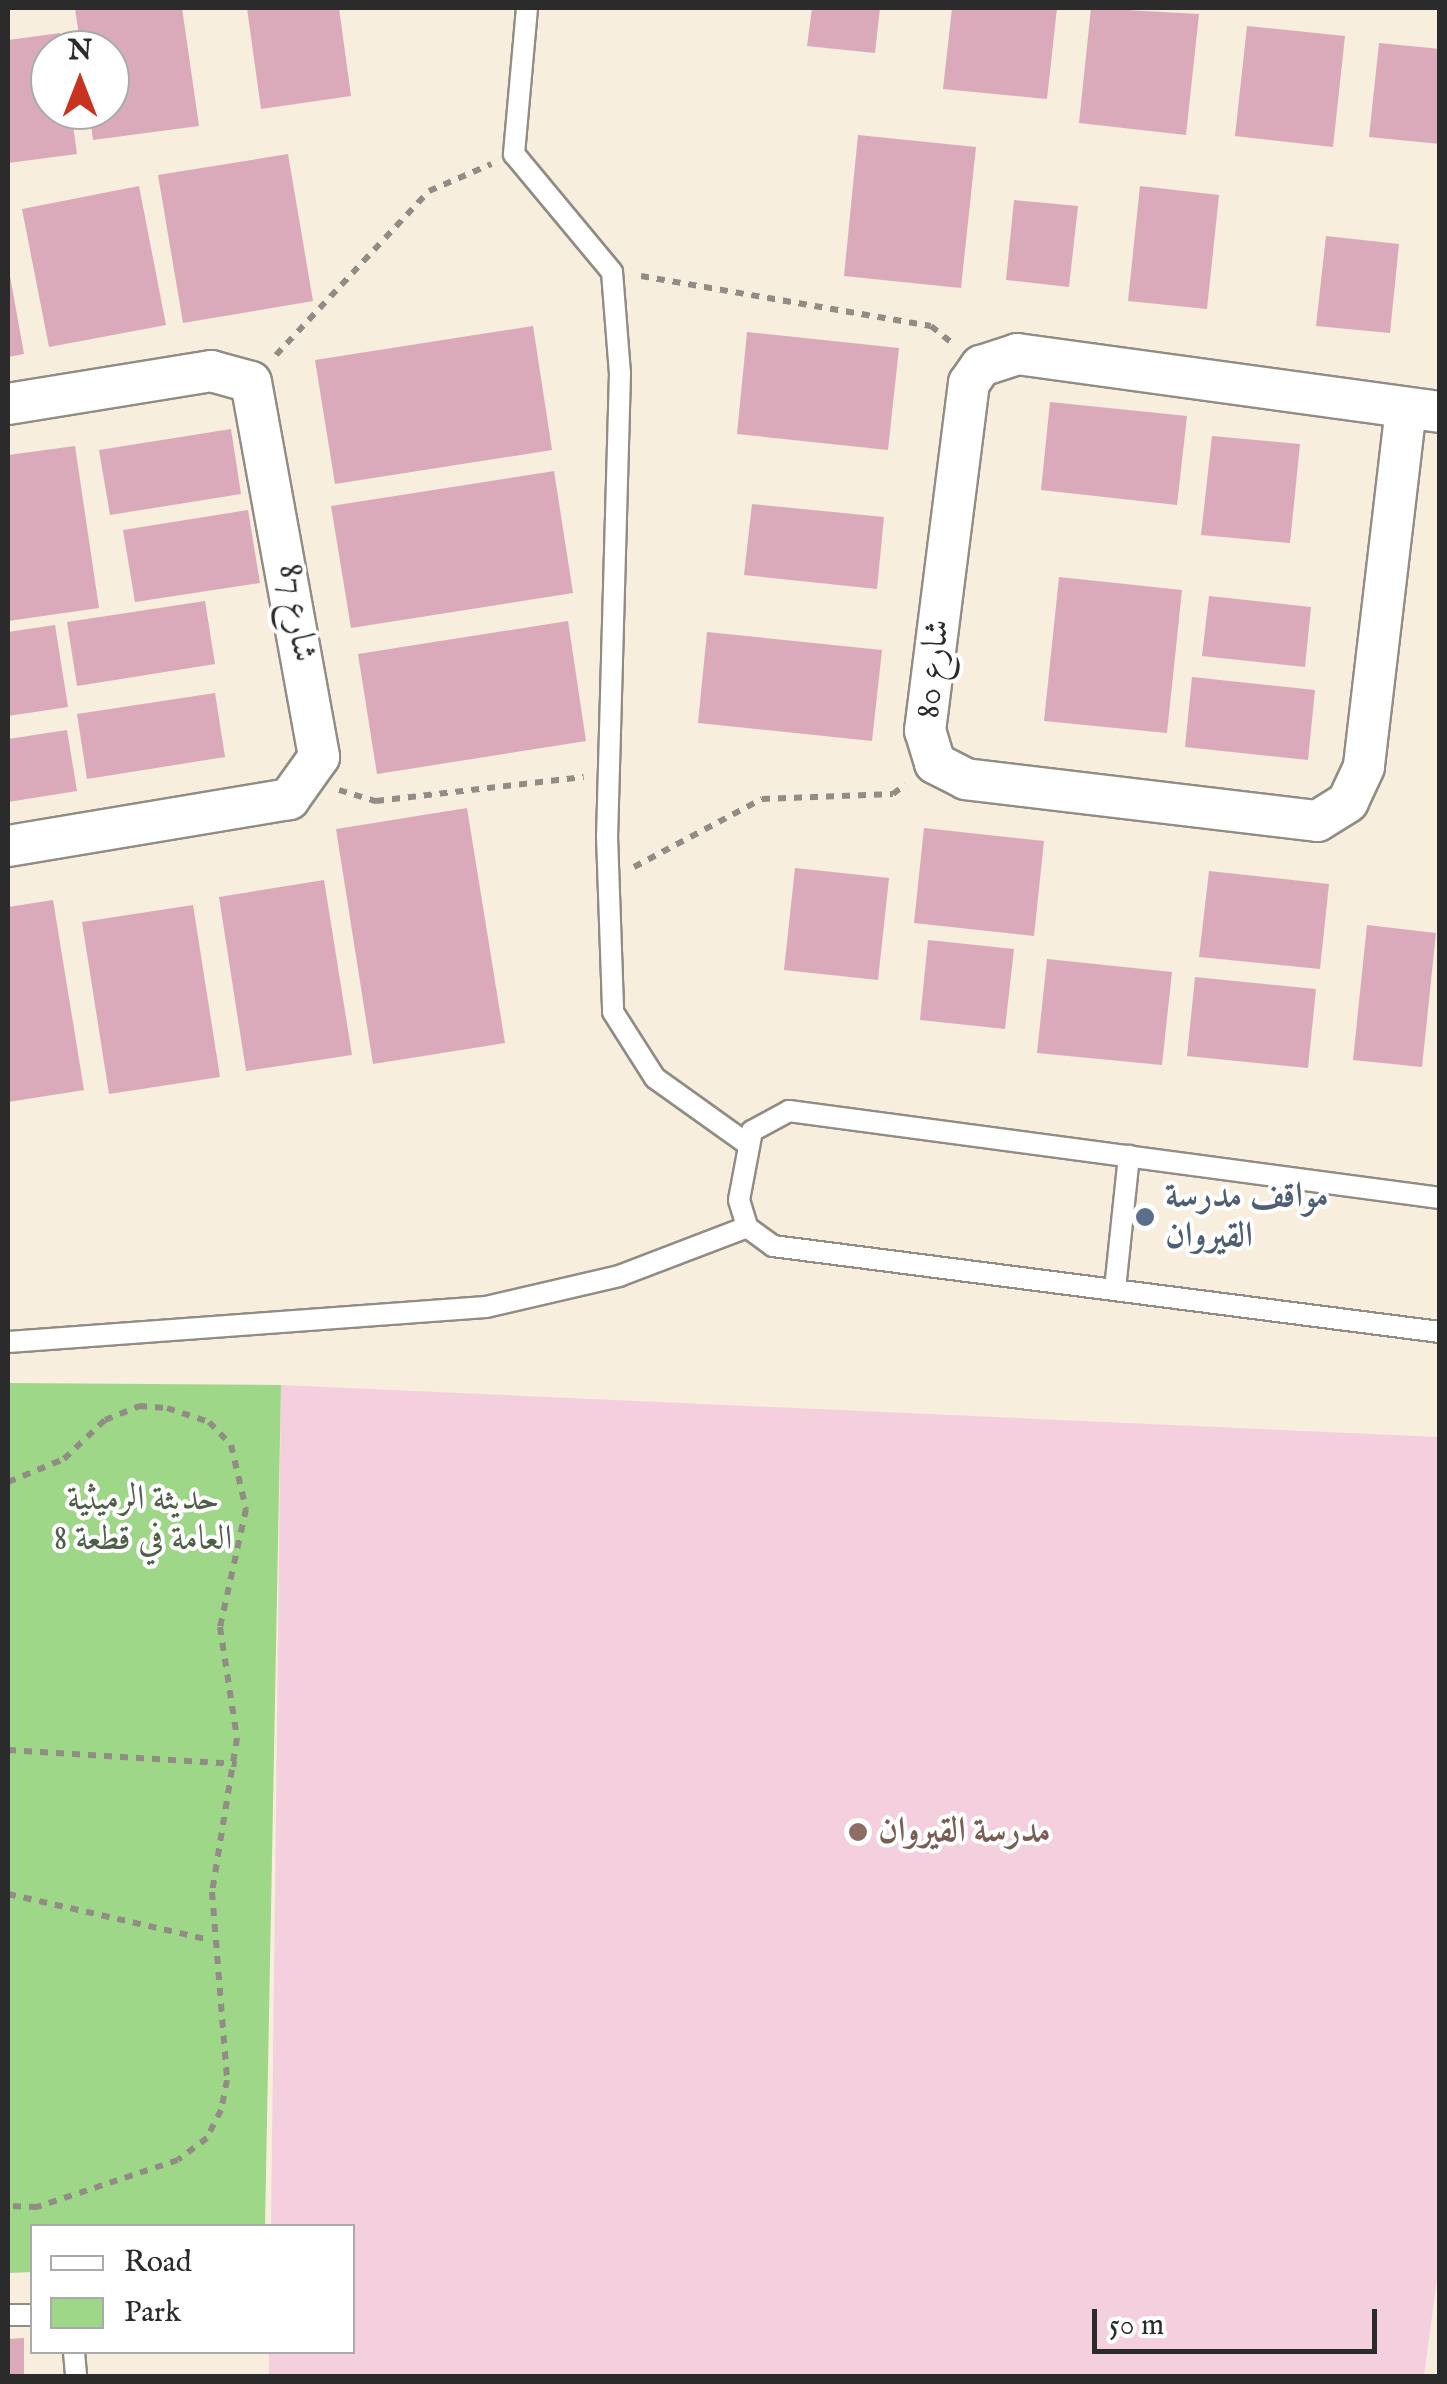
<!DOCTYPE html>
<meta charset="utf-8">
<style>
body{margin:0}
#map{position:relative;width:1447px;height:2384px;overflow:hidden;background:#f7eedd;font-family:"IM FELL English",Amiri,serif}
div>[style]{position:absolute}
.built>*{inset:0;background:#f4cfdd}
.green>*{inset:0;background:#9fd788}
.building>*{inset:0;background:#daaabb}
.path>*{height:6px;margin-top:-3px;transform-origin:0;background:repeating-linear-gradient(90deg,#918c84 0 8px,transparent 0 16px)}
.roads{filter:drop-shadow(2px 0 #918c84) drop-shadow(-2px 0 #918c84) drop-shadow(0 2px #918c84) drop-shadow(0 -2px #918c84)}
.lane>*{height:20px;margin:-10px;padding:0 10px;transform-origin:10px;border-radius:10px;background:#fff}
.street>*{height:40px;margin:-20px;padding:0 20px;transform-origin:20px;border-radius:20px;background:#fff}
.dots>*{width:28px;height:28px;translate:-50% -50%;box-sizing:border-box;border:5px solid #fff;border-radius:50%}
span{translate:-50% -50%;white-space:nowrap;text-align:center;line-height:1.15;-webkit-text-stroke:8px #fff;paint-order:stroke}
.street-label{font-size:35px;color:#2b2b2b}
.service-label{font-size:35px;color:#4e5e75;font-weight:700}
.left{translate:0 -50%;text-align:left}
.park-label{font-size:35px;color:#4e5f47}
.education-label{font-size:35px;color:#785e54;font-weight:700}
.frame{position:absolute;inset:0;border:10px solid #2b2b2b;pointer-events:none}
.legend{position:absolute;left:30px;top:2224px;width:325px;height:130px;box-sizing:border-box;background:#fff;border:2px solid #aaa;margin:0;padding:12px 18px;list-style:none;font-size:30px;color:#2b2b2b}
.legend li{display:flex;align-items:center;gap:20px;height:50px}
.legend b{width:50px;border:2px solid #aaa}
.north{position:absolute;left:30px;top:30px;width:100px;height:100px;box-sizing:border-box;background:#fff;border:2px solid #aaa;border-radius:50%;rotate:0deg;font-size:28px;font-weight:700;line-height:40px;text-align:center;color:#2b2b2b}
.north::after{content:'';display:block;margin:auto;width:35px;height:45px;background:#c8321e;clip-path:polygon(50% 0,100% 100%,50% 72%,0 100%)}
.scale{position:absolute;left:1092px;top:2309px;width:285px;height:45px;box-sizing:border-box;border:5px solid #2b2b2b;border-top:0;padding-left:12px;font-size:30px;line-height:35px;white-space:nowrap;color:#2b2b2b;-webkit-text-stroke:8px #fff;paint-order:stroke}
</style>
<div id="map">
<div class="built">
<div style="clip-path:polygon(281px 1385px,1439px 1437px,1440px 2256px,1424px 2376px,269px 2376px,269px 2352px,352px 2352px,352px 2226px,271px 2226px)"></div>
</div>
<div class="green">
<div style="clip-path:polygon(8px 1383px,281px 1385px,265px 2226px,32px 2226px,32px 2272px,8px 2273px)"></div>
</div>
<div class="building">
<div style="clip-path:polygon(75px 8px,182px 8px,199px 126px,93px 140px,89px 110px,110px 110px,110px 50px,81px 50px)"></div>
<div style="clip-path:polygon(247px 8px,339px 8px,351px 96px,261px 109px)"></div>
<div style="clip-path:polygon(812px 8px,880px 8px,875px 53px,807px 46px)"></div>
<div style="clip-path:polygon(952px 8px,1057px 8px,1047px 99px,943px 89px)"></div>
<div style="clip-path:polygon(1091px 8px,1199px 14px,1186px 135px,1079px 123px)"></div>
<div style="clip-path:polygon(1247px 26px,1345px 36px,1333px 147px,1235px 136px)"></div>
<div style="clip-path:polygon(60px 33px,62px 50px,50px 50px,50px 110px,71px 110px,77px 154px,8px 163px,8px 40px)"></div>
<div style="clip-path:polygon(1379px 43px,1440px 49px,1440px 144px,1369px 137px)"></div>
<div style="clip-path:polygon(858px 135px,976px 147px,961px 288px,844px 276px)"></div>
<div style="clip-path:polygon(288px 154px,313px 301px,183px 323px,158px 175px)"></div>
<div style="clip-path:polygon(139px 186px,166px 325px,49px 347px,22px 209px)"></div>
<div style="clip-path:polygon(1140px 186px,1219px 195px,1207px 309px,1128px 301px)"></div>
<div style="clip-path:polygon(1014px 200px,1078px 206px,1069px 287px,1006px 280px)"></div>
<div style="clip-path:polygon(1326px 236px,1399px 244px,1390px 333px,1316px 326px)"></div>
<div style="clip-path:polygon(8px 265px,24px 354px,8px 357px)"></div>
<div style="clip-path:polygon(533px 326px,552px 450px,335px 484px,315px 360px)"></div>
<div style="clip-path:polygon(747px 332px,899px 348px,888px 450px,737px 434px)"></div>
<div style="clip-path:polygon(1050px 402px,1187px 416px,1177px 505px,1041px 490px)"></div>
<div style="clip-path:polygon(231px 429px,241px 494px,110px 515px,99px 450px)"></div>
<div style="clip-path:polygon(1212px 436px,1300px 444px,1290px 543px,1201px 535px)"></div>
<div style="clip-path:polygon(75px 446px,99px 608px,8px 621px,8px 455px)"></div>
<div style="clip-path:polygon(554px 471px,573px 593px,351px 628px,331px 506px)"></div>
<div style="clip-path:polygon(752px 504px,884px 517px,877px 589px,744px 575px)"></div>
<div style="clip-path:polygon(248px 510px,260px 583px,135px 602px,123px 530px)"></div>
<div style="clip-path:polygon(1059px 577px,1182px 590px,1167px 733px,1044px 721px)"></div>
<div style="clip-path:polygon(1209px 596px,1311px 607px,1305px 667px,1202px 656px)"></div>
<div style="clip-path:polygon(205px 601px,215px 664px,77px 686px,67px 622px)"></div>
<div style="clip-path:polygon(568px 621px,586px 741px,377px 774px,358px 654px)"></div>
<div style="clip-path:polygon(55px 625px,68px 707px,8px 716px,8px 632px)"></div>
<div style="clip-path:polygon(707px 632px,882px 650px,872px 741px,698px 723px)"></div>
<div style="clip-path:polygon(1192px 677px,1315px 690px,1308px 760px,1185px 747px)"></div>
<div style="clip-path:polygon(215px 693px,225px 757px,87px 779px,77px 714px)"></div>
<div style="clip-path:polygon(67px 730px,77px 791px,8px 802px,8px 739px)"></div>
<div style="clip-path:polygon(467px 808px,505px 1043px,373px 1064px,336px 829px)"></div>
<div style="clip-path:polygon(924px 828px,1044px 841px,1034px 936px,914px 923px)"></div>
<div style="clip-path:polygon(795px 868px,889px 878px,878px 980px,784px 970px)"></div>
<div style="clip-path:polygon(1209px 871px,1329px 884px,1320px 969px,1199px 957px)"></div>
<div style="clip-path:polygon(324px 880px,352px 1055px,246px 1071px,219px 897px)"></div>
<div style="clip-path:polygon(53px 900px,84px 1090px,8px 1102px,8px 907px)"></div>
<div style="clip-path:polygon(193px 905px,220px 1077px,109px 1094px,82px 922px)"></div>
<div style="clip-path:polygon(1367px 925px,1436px 933px,1422px 1067px,1353px 1060px)"></div>
<div style="clip-path:polygon(928px 940px,1014px 949px,1005px 1029px,920px 1020px)"></div>
<div style="clip-path:polygon(1047px 959px,1172px 972px,1162px 1065px,1037px 1053px)"></div>
<div style="clip-path:polygon(1195px 977px,1316px 989px,1308px 1068px,1187px 1056px)"></div>
<div style="clip-path:polygon(24px 2338px,24px 2376px,8px 2376px,8px 2339px)"></div>
</div>
<div class="path">
<div style="left:641px;top:276px;width:294px;rotate:9.8deg"></div>
<div style="left:931px;top:326px;width:28px;rotate:39deg"></div>
<div style="left:276px;top:355px;width:224px;rotate:-47deg"></div>
<div style="left:429px;top:191px;width:68px;rotate:-23.5deg"></div>
<div style="left:339px;top:790px;width:39px;rotate:17deg"></div>
<div style="left:376px;top:801px;width:209px;rotate:-6.6deg"></div>
<div style="left:634px;top:867px;width:145px;rotate:-28deg"></div>
<div style="left:762px;top:799px;width:131px;rotate:-2.2deg"></div>
<div style="left:893px;top:794px;width:16px;rotate:-38deg"></div>
<div style="left:8px;top:1482px;width:61px;rotate:-22.3deg"></div>
<div style="left:64px;top:1459px;width:57px;rotate:-43.6deg"></div>
<div style="left:105px;top:1420px;width:37px;rotate:-22deg"></div>
<div style="left:139px;top:1406px;width:28px;rotate:4deg"></div>
<div style="left:167px;top:1408px;width:44px;rotate:18.4deg"></div>
<div style="left:209px;top:1422px;width:32px;rotate:46deg"></div>
<div style="left:231px;top:1445px;width:66px;rotate:76.8deg"></div>
<div style="left:246px;top:1509px;width:121px;rotate:102.4deg"></div>
<div style="left:220px;top:1627px;width:112px;rotate:81.3deg"></div>
<div style="left:237px;top:1738px;width:156px;rotate:99.2deg"></div>
<div style="left:212px;top:1892px;width:189px;rotate:85.4deg"></div>
<div style="left:227px;top:2080px;width:31px;rotate:101deg"></div>
<div style="left:221px;top:2110px;width:31px;rotate:117deg"></div>
<div style="left:207px;top:2138px;width:36px;rotate:143deg"></div>
<div style="left:178px;top:2160px;width:149px;rotate:161.6deg"></div>
<div style="left:37px;top:2207px;width:29px;rotate:-178deg"></div>
<div style="left:8px;top:1750px;width:229px;rotate:3.5deg"></div>
<div style="left:8px;top:1894px;width:208px;rotate:12.8deg"></div>
</div>
<div class="roads">
<div class="lane">
<div style="left:527px;top:8px;width:147px;rotate:95.1deg"></div>
<div style="left:514px;top:154px;width:153px;rotate:50.3deg"></div>
<div style="left:612px;top:272px;width:101px;rotate:85.5deg"></div>
<div style="left:620px;top:373px;width:463px;rotate:91.6deg"></div>
<div style="left:607px;top:836px;width:176px;rotate:88deg"></div>
<div style="left:613px;top:1012px;width:78px;rotate:57.5deg"></div>
<div style="left:655px;top:1078px;width:112px;rotate:35.5deg"></div>
<div style="left:1440px;top:1198px;width:657px;rotate:-172.39deg"></div>
<div style="left:789px;top:1111px;width:42px;rotate:151.6deg"></div>
<div style="left:752px;top:1131px;width:70px;rotate:100.7deg"></div>
<div style="left:739px;top:1200px;width:28px;rotate:73deg"></div>
<div style="left:747px;top:1227px;width:32px;rotate:36deg"></div>
<div style="left:773px;top:1246px;width:673px;rotate:7.35deg"></div>
<div style="left:1115px;top:1289px;width:134px;rotate:-84deg"></div>
<div style="left:8px;top:1342px;width:479px;rotate:-4.2deg"></div>
<div style="left:486px;top:1307px;width:137px;rotate:-13.1deg"></div>
<div style="left:619px;top:1276px;width:137px;rotate:-20.9deg"></div>
<div style="left:8px;top:2315px;width:24px"></div>
<div style="left:74px;top:2352px;width:24px;rotate:85deg"></div>
</div>
<div class="street">
<div style="left:8px;top:404px;width:206px;rotate:-9.2deg"></div>
<div style="left:211px;top:371px;width:41px;rotate:15.4deg"></div>
<div style="left:251px;top:382px;width:381px;rotate:79.7deg"></div>
<div style="left:319px;top:757px;width:52px;rotate:125.5deg"></div>
<div style="left:289px;top:799px;width:285px;rotate:170.5deg"></div>
<div style="left:1406px;top:408px;width:361px;rotate:96.7deg"></div>
<div style="left:1364px;top:767px;width:38px;rotate:115deg"></div>
<div style="left:1348px;top:802px;width:36px;rotate:148deg"></div>
<div style="left:1317px;top:821px;width:354px;rotate:-173.2deg"></div>
<div style="left:966px;top:779px;width:35px;rotate:-153deg"></div>
<div style="left:935px;top:763px;width:34px;rotate:-107deg"></div>
<div style="left:925px;top:731px;width:351px;rotate:-82.8deg"></div>
<div style="left:969px;top:383px;width:21px;rotate:-55deg"></div>
<div style="left:981px;top:366px;width:38px;rotate:-18deg"></div>
<div style="left:1017px;top:354px;width:427px;rotate:7.8deg"></div>
</div>
</div>
<div class="dots">
<div style="left:1145px;top:1217px;background:#5c6f8a"></div>
<div style="left:858px;top:1832px;background:#8d6e63"></div>
</div>
<div class="street-label">
<span style="left:296px;top:613px;rotate:81deg">شارع 87</span>
<span style="left:934px;top:669px;rotate:-84deg">شارع 80</span>
</div>
<div class="service-label">
<span class="left" style="left:1165px;top:1217px">مواقف مدرسة<br>القيروان</span>
</div>
<div class="park-label">
<span style="left:143px;top:1520px">حديثة الرميثية<br>العامة في قطعة 8</span>
</div>
<div class="education-label">
<span class="left" style="left:878px;top:1832px">مدرسة القيروان</span>
</div>
<div class="frame"></div>
<ul class="legend">
<li><b style="height:12px;background:#fff"></b>Road</li>
<li><b style="height:28px;background:#9fd788"></b>Park</li>
</ul>
<div class="north">N</div>
<div class="scale">50 m</div>
</div>
